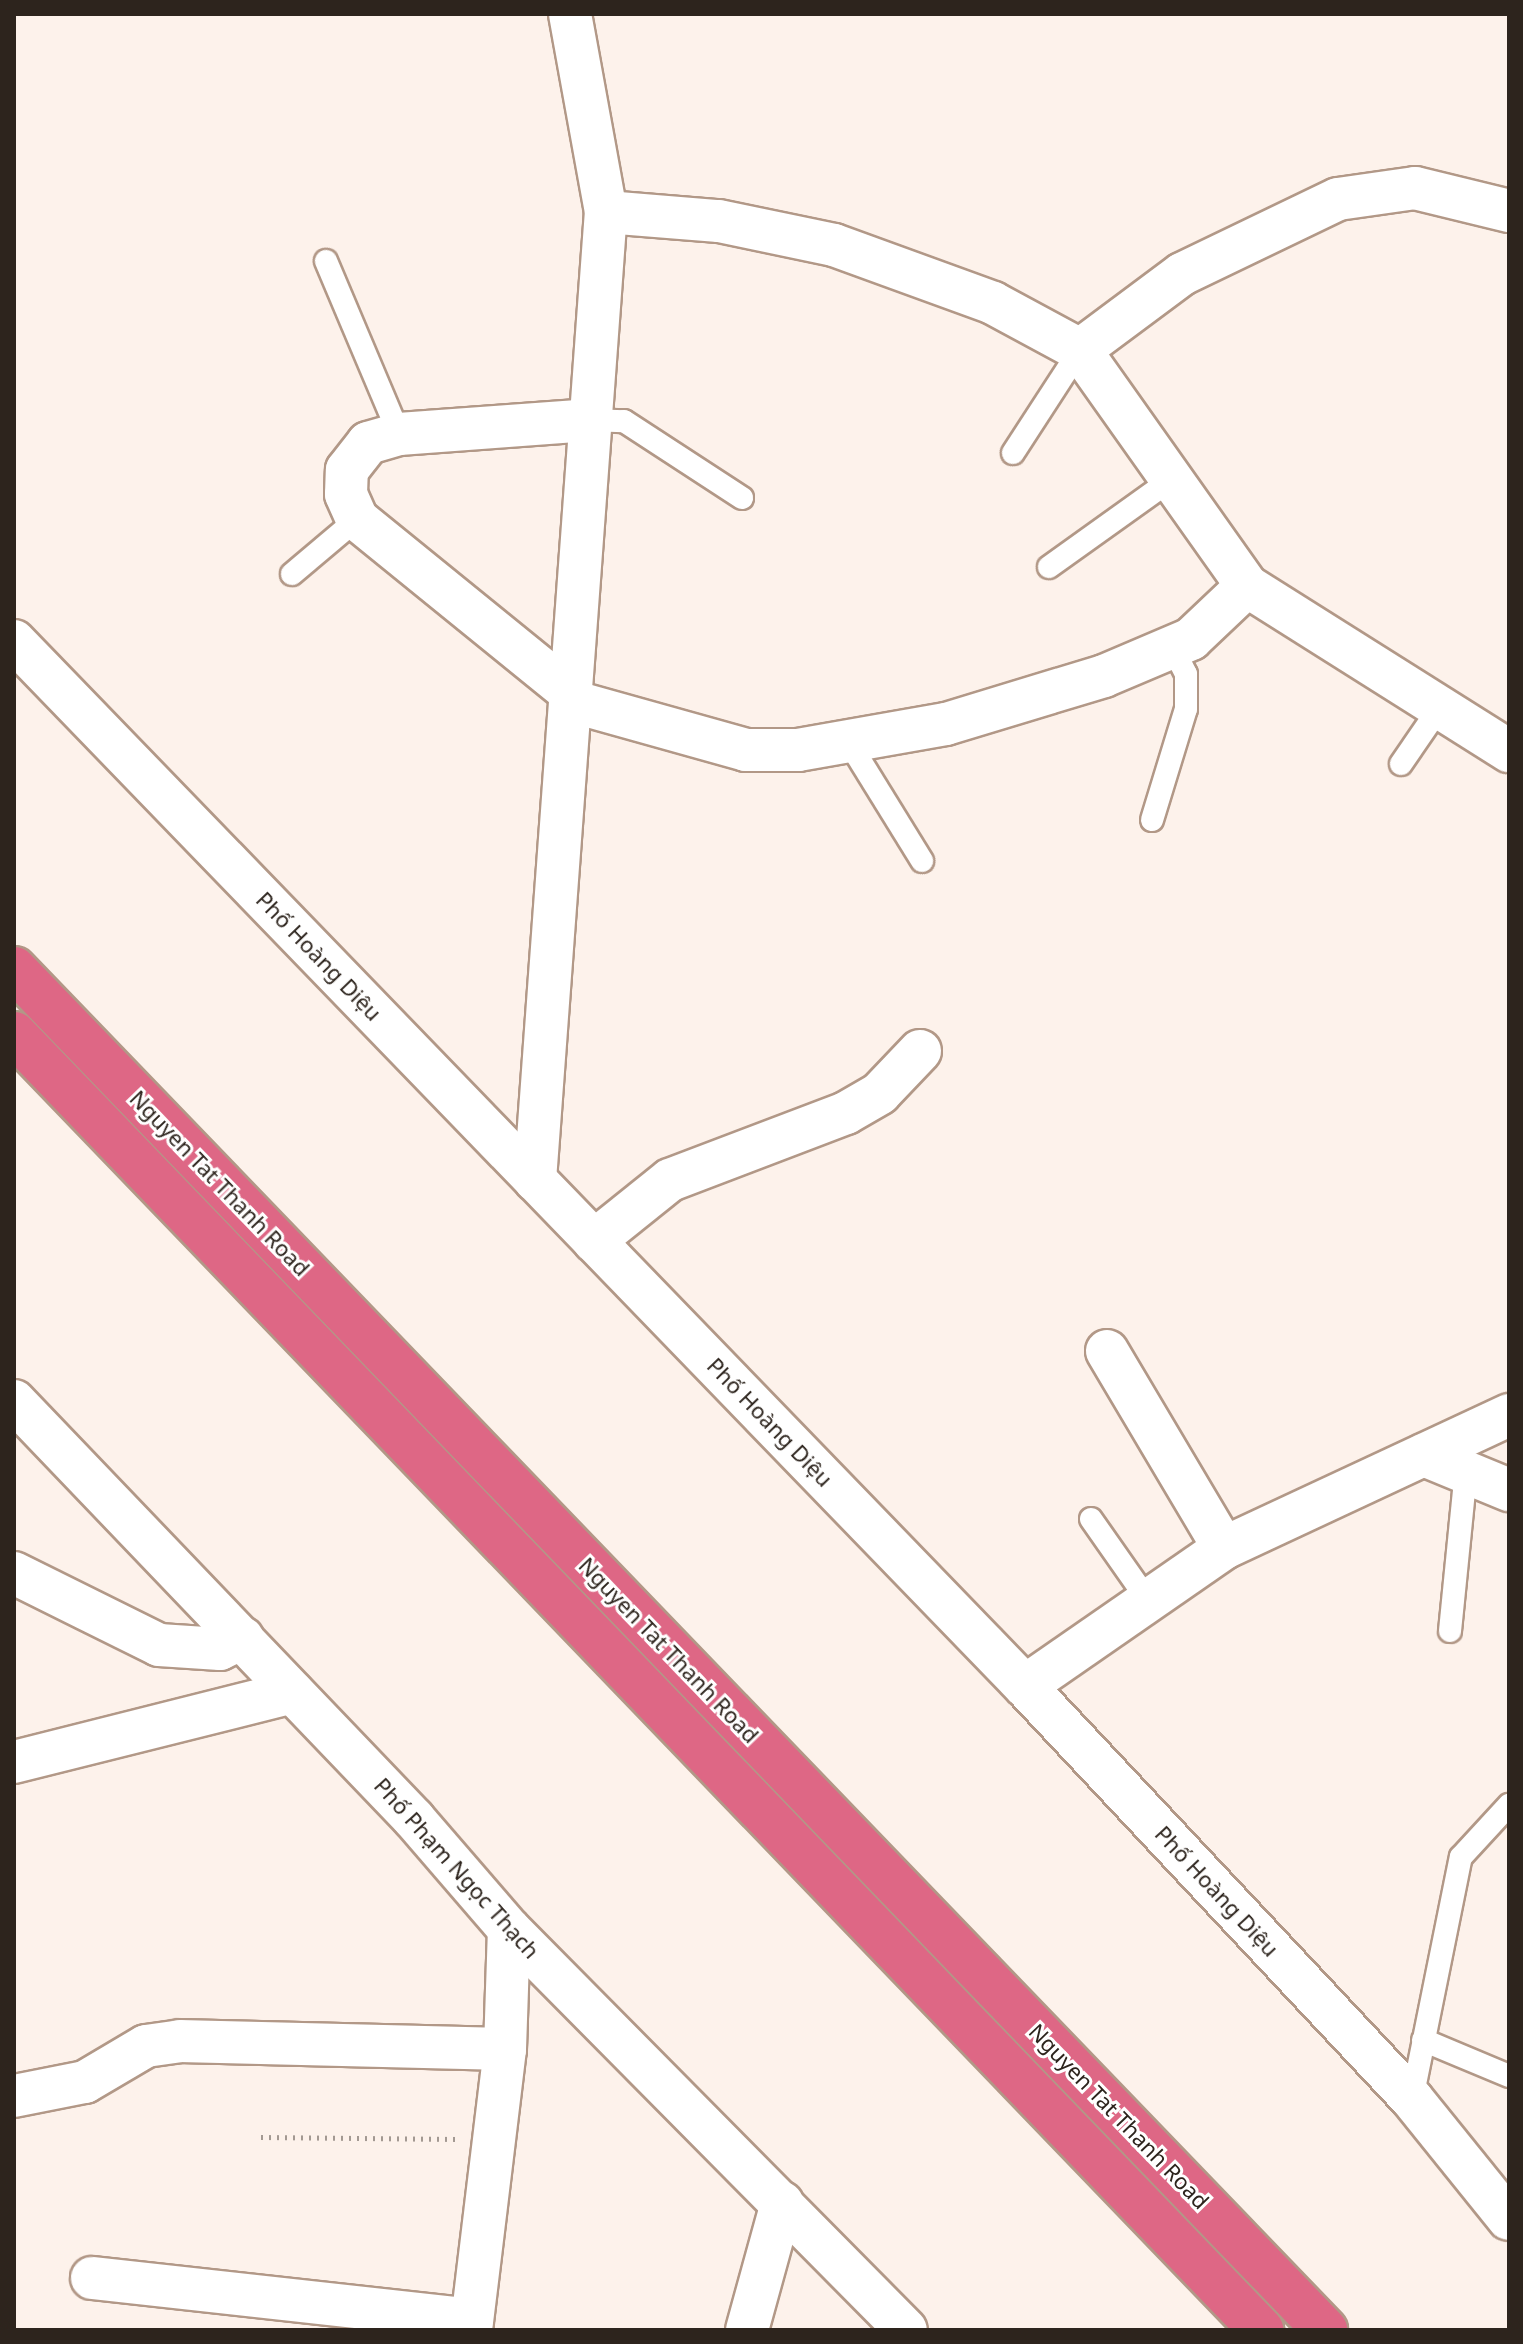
<!DOCTYPE html>
<meta charset="utf-8">
<style>
body{margin:0}
#map{position:relative;width:1523px;height:2344px;overflow:hidden;background:#fdf2eb;font-family:"Noto Sans",sans-serif}
div>[style]{position:absolute}
.path>*{height:5px;margin-top:-2.5px;transform-origin:0;background:repeating-linear-gradient(90deg,#a39992 0 2px,transparent 0 8px)}
.roads{filter:drop-shadow(2px 0 #b29887) drop-shadow(-2px 0 #b29887) drop-shadow(0 2px #b29887) drop-shadow(0 -2px #b29887)}
.lane>*{height:22px;margin:-11px;padding:0 11px;transform-origin:11px;border-radius:11px;background:#fff}
.street>*{height:42px;margin:-21px;padding:0 21px;transform-origin:21px;border-radius:21px;background:#fff}
.highway>*{height:44px;margin:-22px;padding:0 22px;transform-origin:22px;border-radius:22px;background:#de6785}
span{translate:-50% -50%;white-space:nowrap;text-align:center;line-height:1.15;-webkit-text-stroke:6px #fff;paint-order:stroke}
.street-label{font-size:22px;color:#2d241d}
.frame{position:absolute;inset:0;border:16px solid #2d241d;pointer-events:none}
</style>
<div id="map">
<div class="path">
<div style="left:261px;top:2137px;width:196px;rotate:0.6deg"></div>
</div>
<div class="roads">
<div class="lane">
<div style="left:326px;top:261px;width:188px;rotate:67.1deg"></div>
<div style="left:588px;top:420px;width:36px;rotate:2deg"></div>
<div style="left:624px;top:421px;width:141px;rotate:33.1deg"></div>
<div style="left:1013px;top:453px;width:123px;rotate:-57deg"></div>
<div style="left:1049px;top:567px;width:151px;rotate:-35.6deg"></div>
<div style="left:292px;top:574px;width:85px;rotate:-40.2deg"></div>
<div style="left:848px;top:741px;width:141px;rotate:58.3deg"></div>
<div style="left:1401px;top:764px;width:65px;rotate:-55.6deg"></div>
<div style="left:1152px;top:820px;width:116px;rotate:-73deg"></div>
<div style="left:1186px;top:709px;width:35px;rotate:-90deg"></div>
<div style="left:1186px;top:674px;width:28px;rotate:-117deg"></div>
<div style="left:1091px;top:1519px;width:98px;rotate:55deg"></div>
<div style="left:1450px;top:1631px;width:160px;rotate:-84.3deg"></div>
<div style="left:1423px;top:2040px;width:93px;rotate:22.7deg"></div>
<div style="left:1412px;top:2099px;width:247px;rotate:-78.6deg"></div>
<div style="left:1461px;top:1857px;width:71px;rotate:-47.3deg"></div>
</div>
<div class="street">
<div style="left:606px;top:212px;width:113px;rotate:4.6deg"></div>
<div style="left:719px;top:221px;width:117px;rotate:11.8deg"></div>
<div style="left:834px;top:245px;width:169px;rotate:20deg"></div>
<div style="left:993px;top:303px;width:99px;rotate:28.4deg"></div>
<div style="left:1080px;top:350px;width:289px;rotate:54.7deg"></div>
<div style="left:1247px;top:586px;width:310px;rotate:32.2deg"></div>
<div style="left:1080px;top:350px;width:127px;rotate:-36.7deg"></div>
<div style="left:1182px;top:274px;width:173px;rotate:-25.7deg"></div>
<div style="left:1338px;top:199px;width:78px;rotate:-8.1deg"></div>
<div style="left:1415px;top:188px;width:97px;rotate:13.7deg"></div>
<div style="left:14px;top:641px;width:1454px;rotate:45.95deg"></div>
<div style="left:1025px;top:1686px;width:566px;rotate:46.86deg"></div>
<div style="left:1412px;top:2099px;width:154px;rotate:51.1deg"></div>
<div style="left:571px;top:693px;width:276px;rotate:-140.9deg"></div>
<div style="left:357px;top:519px;width:27px;rotate:-114deg"></div>
<div style="left:346px;top:494px;width:24px;rotate:-88deg"></div>
<div style="left:347px;top:470px;width:34px;rotate:-52deg"></div>
<div style="left:368px;top:443px;width:32px;rotate:-16deg"></div>
<div style="left:399px;top:434px;width:190px;rotate:-4.2deg"></div>
<div style="left:571px;top:701px;width:182px;rotate:15.6deg"></div>
<div style="left:746px;top:750px;width:52px"></div>
<div style="left:798px;top:750px;width:150px;rotate:-10deg"></div>
<div style="left:946px;top:724px;width:165px;rotate:-16.9deg"></div>
<div style="left:1104px;top:676px;width:95px;rotate:-23deg"></div>
<div style="left:1191px;top:639px;width:77px;rotate:-43.4deg"></div>
<div style="left:535px;top:1180px;width:971px;rotate:-85.81deg"></div>
<div style="left:606px;top:212px;width:201px;rotate:-100.3deg"></div>
<div style="left:594px;top:1241px;width:97px;rotate:-38.8deg"></div>
<div style="left:670px;top:1180px;width:188px;rotate:-20.8deg"></div>
<div style="left:846px;top:1113px;width:39px;rotate:-30deg"></div>
<div style="left:880px;top:1093px;width:58px;rotate:-46.4deg"></div>
<div style="left:1107px;top:1351px;width:229px;rotate:59.3deg"></div>
<div style="left:14px;top:1401px;width:579px;rotate:46.26deg"></div>
<div style="left:414px;top:1819px;width:145px;rotate:49.2deg"></div>
<div style="left:509px;top:1929px;width:564px;rotate:45.29deg"></div>
<div style="left:1424px;top:1455px;width:92px;rotate:22.4deg"></div>
<div style="left:14px;top:1573px;width:162px;rotate:26.4deg"></div>
<div style="left:159px;top:1645px;width:61px;rotate:3.8deg"></div>
<div style="left:220px;top:1649px;width:25px;rotate:-26deg"></div>
<div style="left:1025px;top:1686px;width:242px;rotate:-34.7deg"></div>
<div style="left:1224px;top:1548px;width:315px;rotate:-25deg"></div>
<div style="left:14px;top:1762px;width:287px;rotate:-14.1deg"></div>
<div style="left:14px;top:2096px;width:72px;rotate:-11.2deg"></div>
<div style="left:85px;top:2082px;width:71px;rotate:-30.5deg"></div>
<div style="left:146px;top:2046px;width:34px;rotate:-8deg"></div>
<div style="left:180px;top:2041px;width:325px;rotate:1.4deg"></div>
<div style="left:92px;top:2278px;width:382px;rotate:6.3deg"></div>
<div style="left:471px;top:2330px;width:283px;rotate:-83.1deg"></div>
<div style="left:505px;top:2049px;width:120px;rotate:-88.1deg"></div>
<div style="left:747px;top:2330px;width:132px;rotate:-74.6deg"></div>
</div>
<div class="highway">
<div style="left:14px;top:969px;width:1890px;rotate:46.07deg"></div>
<div style="left:14px;top:1034px;width:1799px;rotate:46.1deg"></div>
</div>
</div>
<div class="street-label">
<span style="left:319px;top:956px;rotate:46deg">Phố Hoàng Diệu</span>
<span style="left:220px;top:1183px;rotate:46deg">Nguyen Tat Thanh Road</span>
<span style="left:770px;top:1422px;rotate:46deg">Phố Hoàng Diệu</span>
<span style="left:669px;top:1650px;rotate:46deg">Nguyen Tat Thanh Road</span>
<span style="left:457px;top:1868px;rotate:48deg">Phố Phạm Ngọc Thạch</span>
<span style="left:1217px;top:1891px;rotate:47deg">Phố Hoàng Diệu</span>
<span style="left:1119px;top:2116px;rotate:46deg">Nguyen Tat Thanh Road</span>
</div>
<div class="frame"></div>
</div>
